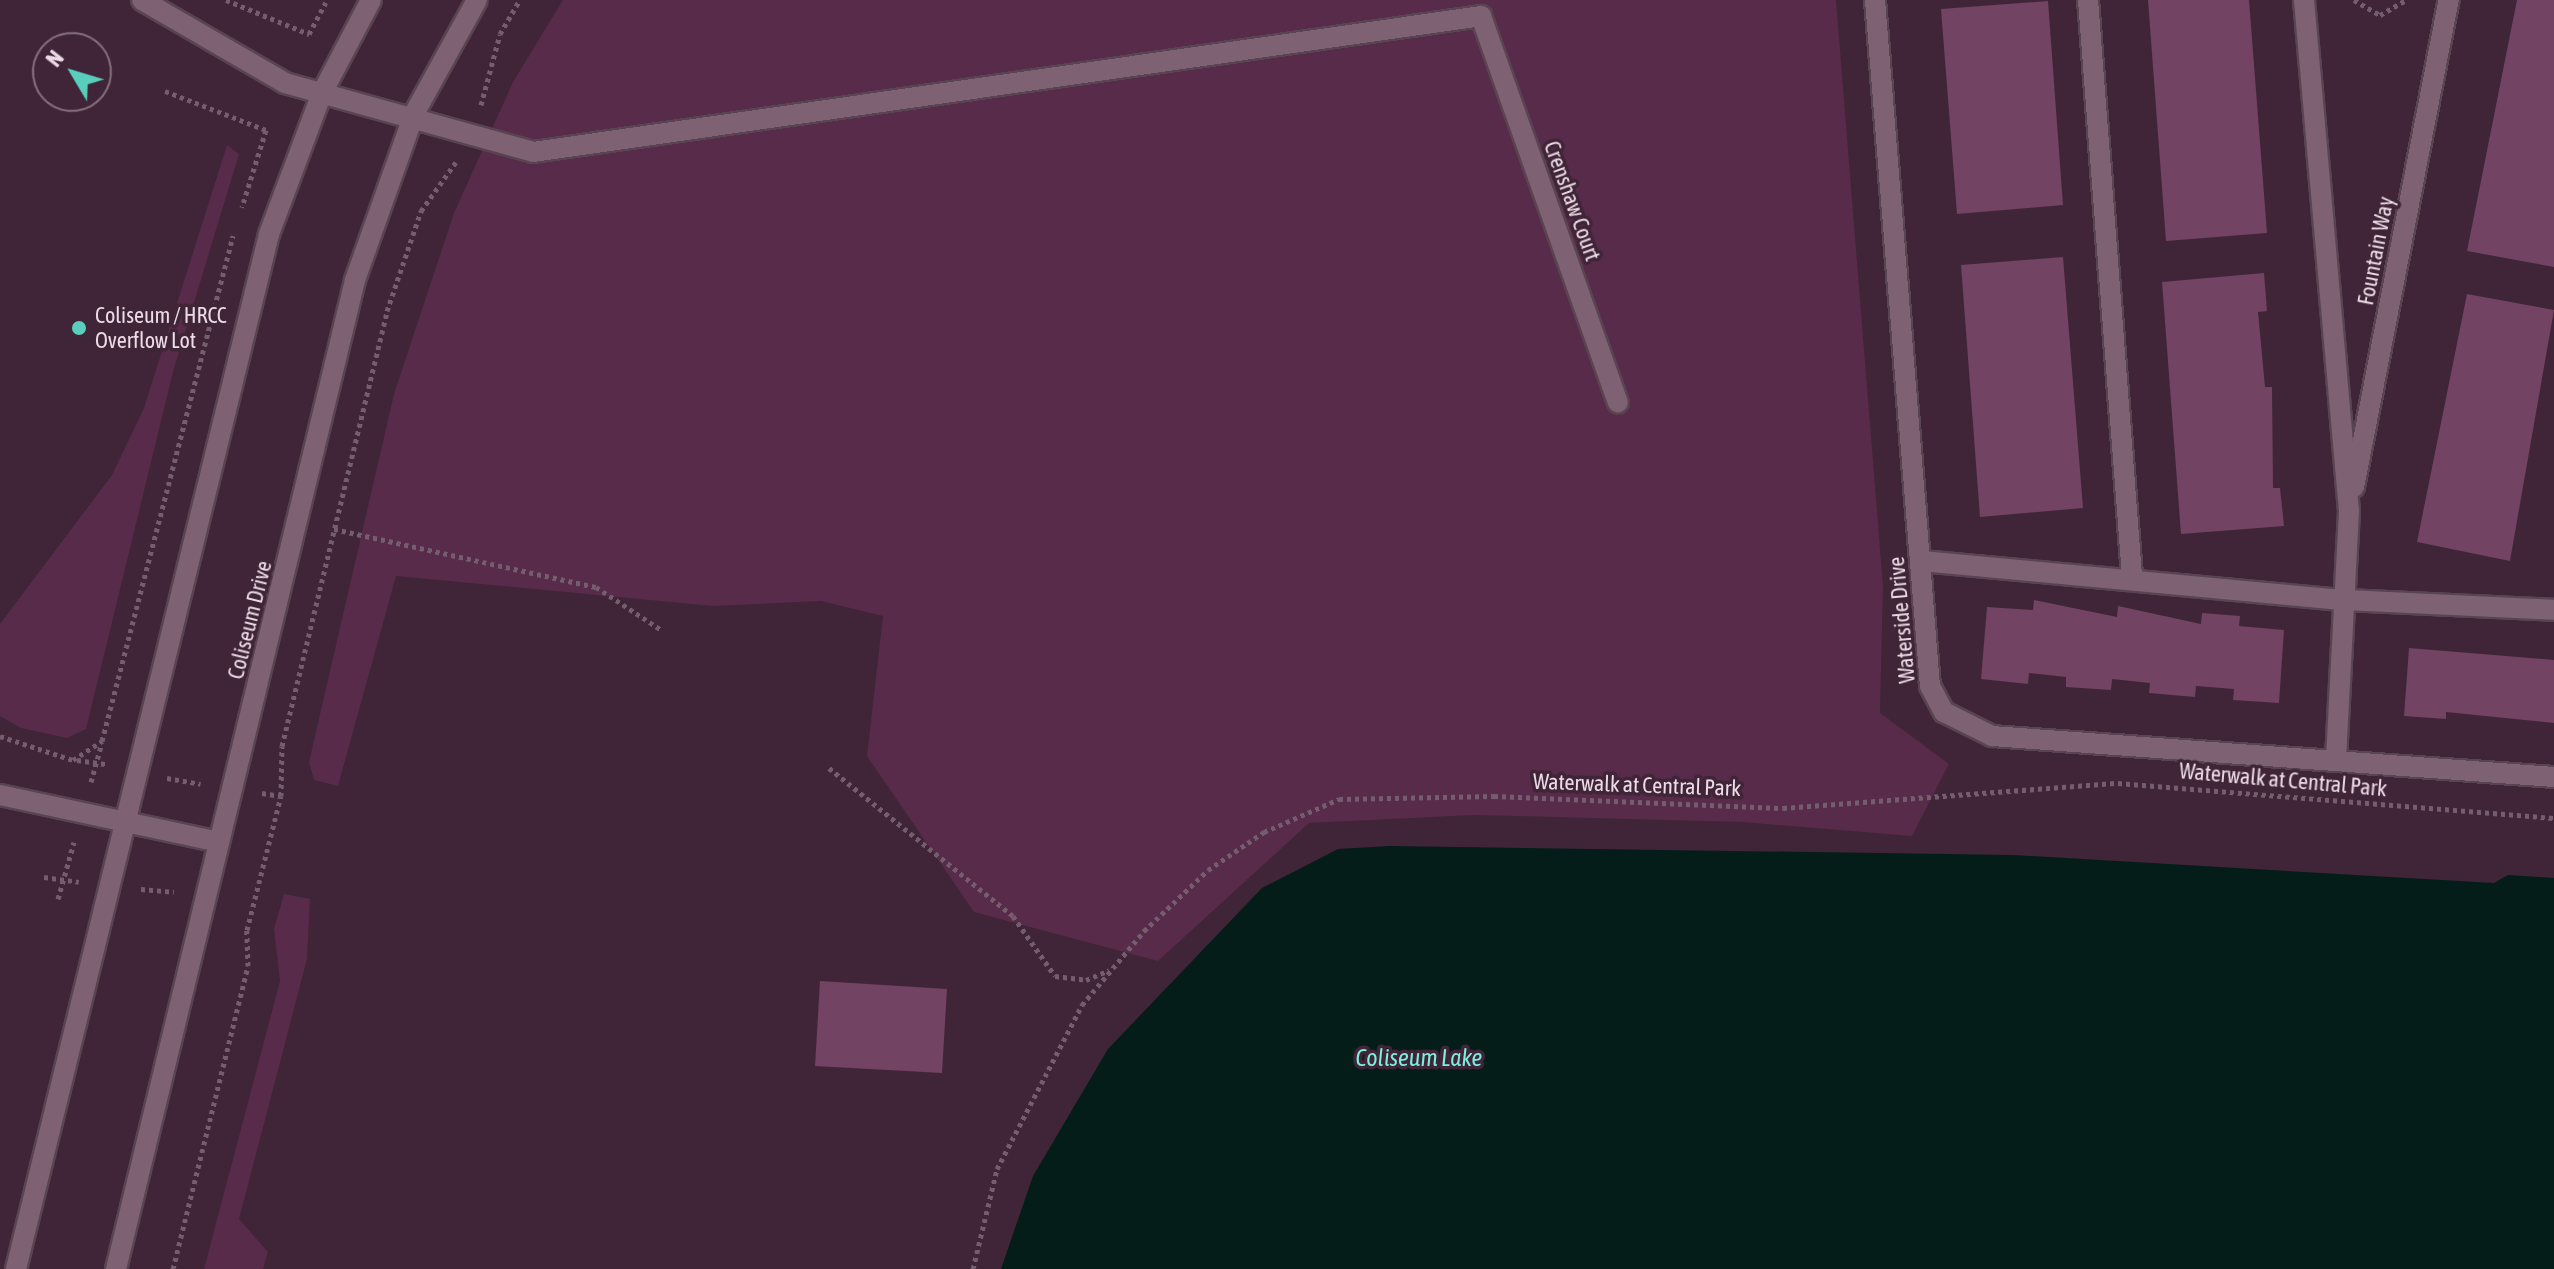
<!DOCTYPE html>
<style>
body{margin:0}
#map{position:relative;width:2554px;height:1269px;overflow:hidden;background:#3f2537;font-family:"Asap Condensed",sans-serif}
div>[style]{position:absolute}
.green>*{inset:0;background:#572b49}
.water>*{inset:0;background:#041d19}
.building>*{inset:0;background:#724363}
.path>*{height:5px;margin-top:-2.5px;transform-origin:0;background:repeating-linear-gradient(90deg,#745d6d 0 4px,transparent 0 8px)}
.roads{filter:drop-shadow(2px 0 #594452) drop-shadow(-2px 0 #594452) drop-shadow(0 2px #594452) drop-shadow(0 -2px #594452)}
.minor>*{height:20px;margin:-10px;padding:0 10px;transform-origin:10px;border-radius:10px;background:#7f6174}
.dots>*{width:22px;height:22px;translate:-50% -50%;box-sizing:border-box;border:4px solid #3f2537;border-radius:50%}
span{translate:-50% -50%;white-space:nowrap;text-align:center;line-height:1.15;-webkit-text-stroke:7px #3f2537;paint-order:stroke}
.street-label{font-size:22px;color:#eddce7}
.poi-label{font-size:22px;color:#eddce7}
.left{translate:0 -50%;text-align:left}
.water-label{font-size:24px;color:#7beedc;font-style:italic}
.north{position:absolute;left:32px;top:32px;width:80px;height:80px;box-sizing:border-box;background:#3f2537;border:2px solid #856e7d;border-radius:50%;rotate:308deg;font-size:22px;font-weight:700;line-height:32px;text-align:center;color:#eddce7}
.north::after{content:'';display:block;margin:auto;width:28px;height:36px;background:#5acebc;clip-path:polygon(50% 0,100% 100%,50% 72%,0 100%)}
</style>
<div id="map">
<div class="green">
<div style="clip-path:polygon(563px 0,1836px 0,1883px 586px,1880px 713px,1949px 764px,1912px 836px,1742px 822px,1474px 815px,1309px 823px,1158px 961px,974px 912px,867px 756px,883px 616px,821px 601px,713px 606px,396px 576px,338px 786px,314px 780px,309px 762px,394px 394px,454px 213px,513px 82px)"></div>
<div style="clip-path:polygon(227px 145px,239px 154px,173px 372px,86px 729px,67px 738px,21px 728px,0 716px,0 624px,112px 475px,144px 408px)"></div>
<div style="clip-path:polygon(284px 894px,310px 899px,307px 959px,239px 1219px,268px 1252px,263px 1269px,204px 1269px,280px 981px,274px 929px)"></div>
</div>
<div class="water">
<div style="clip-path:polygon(1389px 846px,2013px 855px,2494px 883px,2508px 875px,2554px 878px,2554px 1269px,1001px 1269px,1033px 1176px,1108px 1049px,1262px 888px,1338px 849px)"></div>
</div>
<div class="building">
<div style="clip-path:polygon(2148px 0,2249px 0,2267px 233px,2166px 241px)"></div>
<div style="clip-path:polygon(2517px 0,2554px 0,2554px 267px,2467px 251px)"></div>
<div style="clip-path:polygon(2048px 1px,2063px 205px,1957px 214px,1941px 9px)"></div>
<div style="clip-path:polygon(2063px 257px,2083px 508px,1980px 517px,1961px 265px)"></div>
<div style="clip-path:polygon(2264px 273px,2267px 311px,2258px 312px,2265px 387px,2272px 387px,2273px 488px,2280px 488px,2284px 526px,2181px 534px,2162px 282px)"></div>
<div style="clip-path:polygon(2467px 294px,2554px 310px,2510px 561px,2417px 542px)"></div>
<div style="clip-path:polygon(2034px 600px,2117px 617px,2118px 606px,2201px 624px,2202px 613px,2240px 616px,2239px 626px,2284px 630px,2279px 703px,2233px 700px,2234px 689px,2196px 686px,2195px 697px,2149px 693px,2150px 683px,2112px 679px,2111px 690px,2066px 687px,2066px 677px,2029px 673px,2028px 684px,1981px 679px,1987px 607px,2033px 610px)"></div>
<div style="clip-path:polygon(2409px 648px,2554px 660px,2554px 723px,2446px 712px,2446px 719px,2404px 716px)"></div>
<div style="clip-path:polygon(820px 981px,947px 989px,942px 1073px,815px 1066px)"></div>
</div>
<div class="path">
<div style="left:226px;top:0;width:90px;rotate:22.3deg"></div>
<div style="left:309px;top:34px;width:38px;rotate:-62deg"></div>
<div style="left:2354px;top:0;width:30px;rotate:30deg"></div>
<div style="left:2380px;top:15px;width:30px;rotate:-30deg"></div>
<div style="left:165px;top:91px;width:108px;rotate:21.1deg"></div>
<div style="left:266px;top:130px;width:81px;rotate:107.3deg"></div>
<div style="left:481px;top:105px;width:73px;rotate:-75deg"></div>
<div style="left:500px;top:34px;width:39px;rotate:-60deg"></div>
<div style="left:334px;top:529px;width:268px;rotate:12.5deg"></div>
<div style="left:596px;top:587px;width:77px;rotate:33.3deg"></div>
<div style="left:0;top:736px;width:77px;rotate:18.2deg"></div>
<div style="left:73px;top:760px;width:35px;rotate:-33deg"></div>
<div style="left:102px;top:741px;width:522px;rotate:-75.46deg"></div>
<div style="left:77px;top:760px;width:30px;rotate:8deg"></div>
<div style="left:829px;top:768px;width:236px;rotate:38.8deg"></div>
<div style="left:1013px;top:916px;width:73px;rotate:55deg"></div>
<div style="left:1055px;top:976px;width:31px;rotate:7deg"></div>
<div style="left:1086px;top:980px;width:25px;rotate:-23deg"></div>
<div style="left:167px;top:778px;width:34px;rotate:10deg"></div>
<div style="left:91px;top:782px;width:41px;rotate:-74.6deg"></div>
<div style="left:262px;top:793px;width:19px;rotate:9deg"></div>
<div style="left:44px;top:877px;width:35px;rotate:8deg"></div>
<div style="left:141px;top:889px;width:33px;rotate:5deg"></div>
<div style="left:58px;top:899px;width:59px;rotate:-74.3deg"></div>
<div style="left:173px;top:1269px;width:312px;rotate:-76.1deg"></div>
<div style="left:248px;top:966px;width:36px;rotate:-92deg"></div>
<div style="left:247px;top:930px;width:138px;rotate:-75.8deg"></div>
<div style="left:281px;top:796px;width:50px;rotate:-88.9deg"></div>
<div style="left:282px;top:746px;width:447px;rotate:-76.4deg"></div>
<div style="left:387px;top:311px;width:106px;rotate:-71.2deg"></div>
<div style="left:421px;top:211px;width:60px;rotate:-54.5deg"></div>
<div style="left:973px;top:1269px;width:103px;rotate:-76.5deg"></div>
<div style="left:997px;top:1169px;width:185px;rotate:-62.6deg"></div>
<div style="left:1082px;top:1005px;width:97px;rotate:-50deg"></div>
<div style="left:1144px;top:931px;width:88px;rotate:-43.6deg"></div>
<div style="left:1208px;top:870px;width:68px;rotate:-34.2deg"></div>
<div style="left:1264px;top:832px;width:82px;rotate:-23.7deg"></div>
<div style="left:1339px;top:799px;width:155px;rotate:-1.1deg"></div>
<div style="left:1494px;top:796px;width:289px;rotate:2.4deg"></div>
<div style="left:1783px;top:808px;width:336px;rotate:-4.3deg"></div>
<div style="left:2118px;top:783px;width:437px;rotate:4.6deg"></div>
</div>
<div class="roads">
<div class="minor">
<div style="left:142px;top:0;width:165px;rotate:30.1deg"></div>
<div style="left:285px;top:83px;width:257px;rotate:15.5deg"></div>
<div style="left:533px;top:152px;width:958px;rotate:-8.16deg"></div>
<div style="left:1481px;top:16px;width:410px;rotate:70.5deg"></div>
<div style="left:1875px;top:0;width:688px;rotate:85.42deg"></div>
<div style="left:1930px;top:686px;width:30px;rotate:62deg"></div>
<div style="left:1944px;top:712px;width:54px;rotate:26.6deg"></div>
<div style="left:1992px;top:736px;width:563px;rotate:4.17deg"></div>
<div style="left:2088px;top:0;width:578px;rotate:85.63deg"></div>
<div style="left:2304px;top:0;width:513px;rotate:84.97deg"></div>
<div style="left:2349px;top:511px;width:245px;rotate:93deg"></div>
<div style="left:2354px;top:487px;width:496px;rotate:-79deg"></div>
<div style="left:1921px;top:561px;width:426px;rotate:5.3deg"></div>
<div style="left:2345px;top:600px;width:209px;rotate:2.7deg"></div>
<div style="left:0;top:795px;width:224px;rotate:12.1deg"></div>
<div style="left:16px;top:1269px;width:1065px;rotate:-76.26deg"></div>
<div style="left:269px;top:234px;width:151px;rotate:-69.4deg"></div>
<div style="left:322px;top:93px;width:105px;rotate:-62.2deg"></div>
<div style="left:116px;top:1269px;width:1017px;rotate:-76.41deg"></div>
<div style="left:355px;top:280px;width:176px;rotate:-70.4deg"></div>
<div style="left:414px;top:114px;width:130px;rotate:-61.1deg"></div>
</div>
</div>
<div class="dots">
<div style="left:79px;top:328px;background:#5acebc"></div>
</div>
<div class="street-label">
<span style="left:1572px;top:201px;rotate:70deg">Crenshaw Court</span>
<span style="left:2376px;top:251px;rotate:-79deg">Fountain Way</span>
<span style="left:250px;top:620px;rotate:-76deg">Coliseum Drive</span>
<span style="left:1902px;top:620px;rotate:-95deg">Waterside Drive</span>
<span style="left:2283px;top:780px;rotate:5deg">Waterwalk at Central Park</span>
<span style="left:1637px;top:785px;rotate:2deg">Waterwalk at Central Park</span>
</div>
<div class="poi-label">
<span class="left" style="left:95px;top:328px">Coliseum / HRCC<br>Overflow Lot</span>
</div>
<div class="water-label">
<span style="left:1419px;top:1058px">Coliseum Lake</span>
</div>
<div class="north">N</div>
</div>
